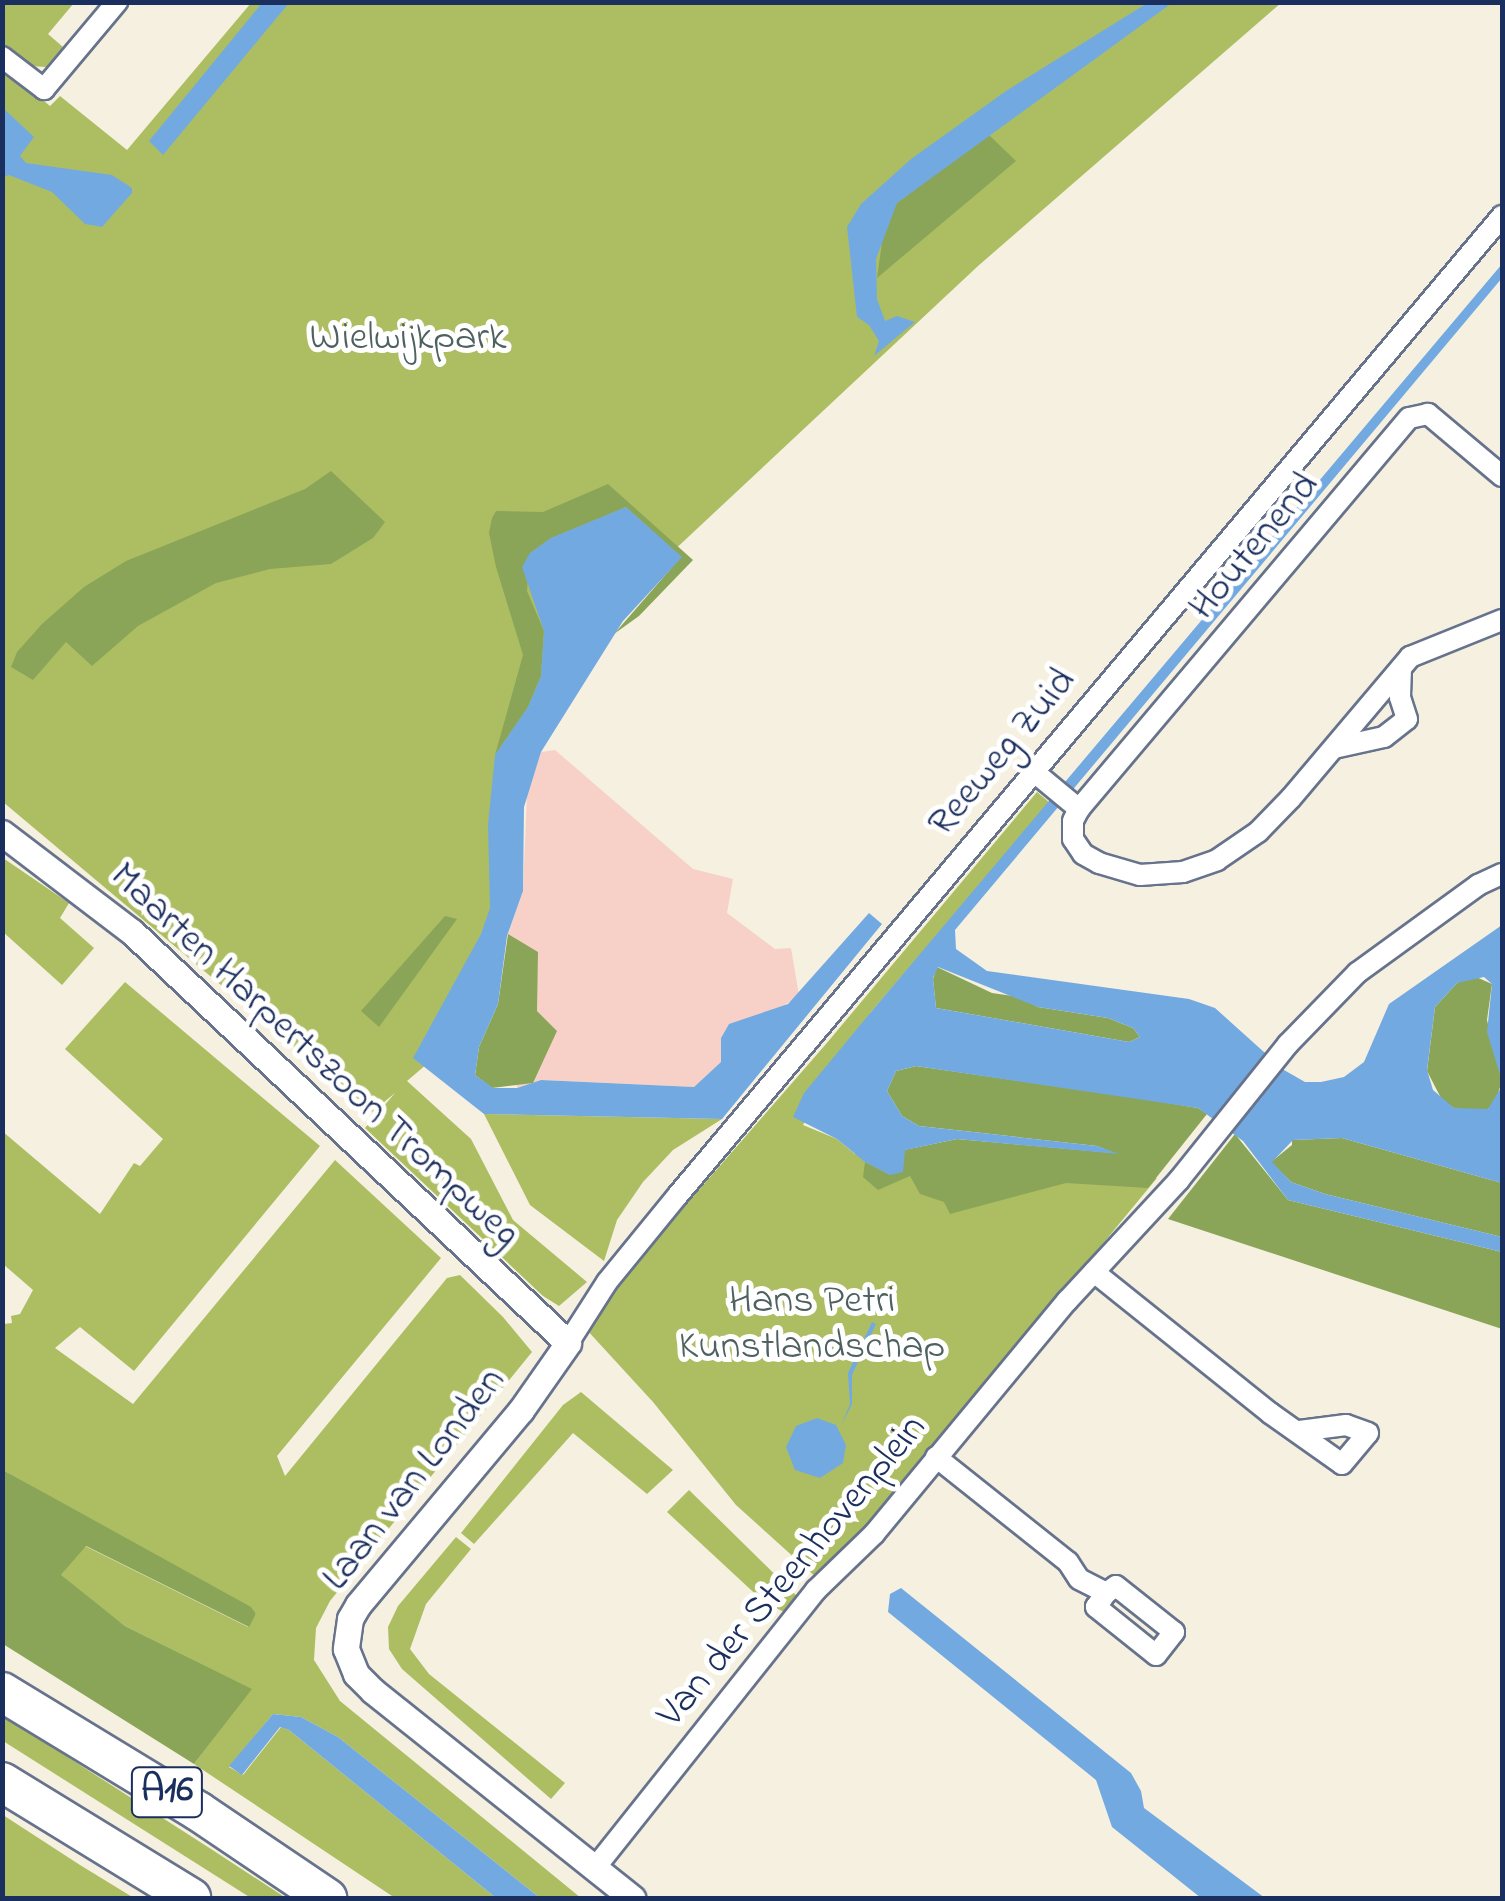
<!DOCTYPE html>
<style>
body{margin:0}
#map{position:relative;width:1505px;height:1901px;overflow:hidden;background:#f5f0e0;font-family:"Indie Flower",sans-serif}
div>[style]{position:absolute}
.built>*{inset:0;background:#f7d1c7}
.green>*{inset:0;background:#adbe62}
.forest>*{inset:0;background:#8aa558}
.water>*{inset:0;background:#73a9e1}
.roads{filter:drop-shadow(2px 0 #67738c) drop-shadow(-2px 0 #67738c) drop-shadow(0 2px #67738c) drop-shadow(0 -2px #67738c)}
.minor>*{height:20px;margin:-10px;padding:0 10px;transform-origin:10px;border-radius:10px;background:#fff}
.tertiary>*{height:25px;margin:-12.5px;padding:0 12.5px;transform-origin:12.5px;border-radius:12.5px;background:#fff}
.motorway>*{height:38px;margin:-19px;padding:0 19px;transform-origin:19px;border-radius:19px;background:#fff}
span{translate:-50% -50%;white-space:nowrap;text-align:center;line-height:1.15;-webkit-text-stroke:10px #fff;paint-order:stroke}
.shield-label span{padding:2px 8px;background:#fff;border:2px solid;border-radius:8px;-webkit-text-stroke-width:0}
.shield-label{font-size:38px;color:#1b2f5e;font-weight:700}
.park-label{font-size:40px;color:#4e615f}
.street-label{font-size:40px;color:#1b2f5e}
.frame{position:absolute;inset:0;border:5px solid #1b2f5e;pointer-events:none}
</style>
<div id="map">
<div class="built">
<div style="clip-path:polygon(555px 750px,693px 869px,733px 879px,727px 913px,775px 949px,791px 948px,799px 995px,779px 1009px,729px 1024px,721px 1038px,721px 1062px,694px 1087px,541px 1080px,517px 1088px,508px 934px,523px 891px,527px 795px,541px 752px)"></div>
</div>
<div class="green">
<div style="clip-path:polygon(2px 3px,74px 3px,48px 34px,63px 47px,46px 67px,30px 66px,3px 44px)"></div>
<div style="clip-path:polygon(251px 3px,1281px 3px,978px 266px,546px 670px,462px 1034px,407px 1081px,471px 1139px,513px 1220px,587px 1282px,559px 1306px,543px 1296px,365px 1128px,395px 1093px,372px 1112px,3px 802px,2px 66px,50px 106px,60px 96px,127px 150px)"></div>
<div style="clip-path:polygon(1037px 792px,1050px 803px,871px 1012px,803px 1125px,837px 1139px,855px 1154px,1157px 1178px,864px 1533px,817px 1578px,736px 1505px,653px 1402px,586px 1329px,609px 1293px,826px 1044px)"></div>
<div style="clip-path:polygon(3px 858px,69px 903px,60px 918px,94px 948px,62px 985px,3px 932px)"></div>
<div style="clip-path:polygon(125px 982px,320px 1146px,134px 1371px,80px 1327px,55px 1348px,133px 1404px,335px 1160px,441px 1258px,277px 1456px,285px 1476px,447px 1278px,460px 1275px,503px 1317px,532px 1352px,330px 1601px,316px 1628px,314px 1660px,340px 1701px,581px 1898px,540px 1898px,338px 1737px,301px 1717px,273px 1714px,229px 1767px,243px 1775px,281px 1727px,289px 1730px,496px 1898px,395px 1898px,194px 1764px,251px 1689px,125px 1626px,60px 1576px,85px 1546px,248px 1627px,256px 1614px,3px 1470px,3px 1332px,4px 1324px,12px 1323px,11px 1316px,20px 1314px,33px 1290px,3px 1264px,2px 1131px,100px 1214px,134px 1163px,140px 1166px,163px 1139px,65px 1049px)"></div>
<div style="clip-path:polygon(484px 1114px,722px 1119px,673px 1150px,643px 1182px,617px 1220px,604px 1261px,530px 1205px)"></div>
<div style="clip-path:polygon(581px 1392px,673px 1470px,647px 1494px,573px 1433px,474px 1544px,461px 1533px,563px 1405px)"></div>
<div style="clip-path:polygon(689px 1490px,800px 1599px,788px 1614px,764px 1602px,667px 1512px)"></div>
<div style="clip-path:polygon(456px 1537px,471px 1549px,426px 1604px,410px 1649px,429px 1674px,565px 1783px,551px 1799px,402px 1669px,389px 1649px,388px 1627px,398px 1606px)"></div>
<div style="clip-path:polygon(2px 1715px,211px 1849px,286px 1898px,251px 1898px,3px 1741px)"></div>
<div style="clip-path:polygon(3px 1815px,80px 1865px,134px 1898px,3px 1898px)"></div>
</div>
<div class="forest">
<div style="clip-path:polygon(988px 134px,1016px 161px,877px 278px,884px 228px,897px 203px)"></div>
<div style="clip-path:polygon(331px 471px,385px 522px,373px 538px,331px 564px,270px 569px,216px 583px,138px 626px,92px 666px,66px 642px,33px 680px,11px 667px,17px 652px,42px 624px,84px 587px,126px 561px,305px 489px)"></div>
<div style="clip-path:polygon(608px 484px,693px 560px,639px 616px,614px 634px,681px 557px,626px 507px,552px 538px,530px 553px,527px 591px,544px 631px,541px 676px,528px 707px,495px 755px,523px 655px,496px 567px,489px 533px,492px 518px,496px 511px,543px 512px)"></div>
<div style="clip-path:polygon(445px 916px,457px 919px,379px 1027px,361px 1011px)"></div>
<div style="clip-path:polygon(508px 934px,538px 952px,537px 1011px,557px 1031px,533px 1083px,492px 1088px,475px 1075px,479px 1047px,498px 1004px)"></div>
<div style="clip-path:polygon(937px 967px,992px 993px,1020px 997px,1038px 1007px,1108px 1018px,1133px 1028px,1140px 1037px,1129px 1042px,936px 1008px,933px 979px)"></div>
<div style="clip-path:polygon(1474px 976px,1492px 984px,1487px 1020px,1502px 1081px,1496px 1100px,1488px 1109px,1476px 1111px,1454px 1108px,1442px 1100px,1427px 1071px,1435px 1007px,1457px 983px)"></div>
<div style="clip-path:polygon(916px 1066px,1151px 1100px,1198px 1108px,1207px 1114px,1148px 1188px,1066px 1183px,950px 1214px,944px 1202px,920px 1194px,910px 1176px,878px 1190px,863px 1177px,865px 1162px,890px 1175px,904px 1150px,957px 1139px,1114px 1153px,1097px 1146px,919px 1126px,902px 1116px,887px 1091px,896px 1071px)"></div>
<div style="clip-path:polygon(1235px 1134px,1288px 1200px,1502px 1252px,1502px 1329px,1168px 1219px)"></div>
<div style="clip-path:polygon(1342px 1138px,1502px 1183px,1502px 1237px,1325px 1194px,1291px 1182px,1271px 1162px,1292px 1145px,1292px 1140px)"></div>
<div style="clip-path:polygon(3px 1470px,251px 1607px,256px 1614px,249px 1627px,86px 1546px,61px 1575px,125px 1626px,252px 1689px,194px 1764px,3px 1644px)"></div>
</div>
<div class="water">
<div style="clip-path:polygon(1149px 2px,1172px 3px,897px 203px,876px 259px,877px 299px,885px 321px,897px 316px,915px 322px,874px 356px,879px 341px,869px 325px,857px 317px,847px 227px,861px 204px,911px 159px,1006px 91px)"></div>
<div style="clip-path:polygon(262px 3px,289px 3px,163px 155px,149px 141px)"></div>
<div style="clip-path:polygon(3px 108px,34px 137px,20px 156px,26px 163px,112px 175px,132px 188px,132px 193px,102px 227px,85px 224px,52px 192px,9px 175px,3px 177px)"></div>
<div style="clip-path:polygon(evenodd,1502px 264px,1502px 278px,955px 930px,956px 949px,987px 971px,1189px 999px,1215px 1008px,1284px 1070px,1305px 1082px,1321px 1082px,1344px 1077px,1364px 1062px,1389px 1004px,1502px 925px,1502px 1081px,1487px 1032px,1492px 984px,1484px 977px,1457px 983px,1435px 1007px,1427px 1070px,1433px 1090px,1454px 1108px,1488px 1109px,1502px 1086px,1502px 1183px,1342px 1138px,1293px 1140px,1272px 1162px,1291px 1182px,1325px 1194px,1502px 1237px,1502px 1252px,1288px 1200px,1243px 1141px,1198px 1108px,916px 1066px,896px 1071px,887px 1091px,902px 1116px,919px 1126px,1097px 1146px,1119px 1154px,957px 1139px,905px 1150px,903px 1172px,890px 1175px,865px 1162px,837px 1139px,793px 1117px,804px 1093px,871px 1012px,1502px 264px,938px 967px,1038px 1007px,1108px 1018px,1133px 1028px,1140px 1037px,1129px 1042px,936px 1008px,933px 978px,938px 967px)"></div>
<div style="clip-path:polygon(626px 507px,682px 557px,623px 621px,541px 752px,524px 807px,523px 891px,507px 936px,498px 1004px,479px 1047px,475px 1075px,493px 1088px,517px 1088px,541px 1080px,694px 1087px,721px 1062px,721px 1038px,729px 1024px,788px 1004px,869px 913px,882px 924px,722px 1119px,484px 1114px,413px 1058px,481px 934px,490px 908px,488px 825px,495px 755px,528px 707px,541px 676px,544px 631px,522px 567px,530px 553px,551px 538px)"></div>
<div style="clip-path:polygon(872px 1322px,876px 1324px,852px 1375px,852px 1404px,841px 1426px,850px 1404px,848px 1373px)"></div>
<div style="clip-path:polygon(817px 1418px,836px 1425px,846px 1445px,843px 1463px,820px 1478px,795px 1470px,786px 1447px,796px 1426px)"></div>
<div style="clip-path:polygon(901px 1588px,1131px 1773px,1141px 1791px,1144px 1808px,1265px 1898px,1201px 1898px,1112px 1827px,1096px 1780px,888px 1612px,890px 1594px)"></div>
<div style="clip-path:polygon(273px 1714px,301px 1717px,338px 1737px,540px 1898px,496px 1898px,289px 1730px,280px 1727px,242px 1775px,229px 1766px)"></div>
</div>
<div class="roads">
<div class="minor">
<div style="left:2px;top:57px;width:53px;rotate:37.3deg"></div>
<div style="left:44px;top:89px;width:114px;rotate:-50deg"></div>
<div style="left:1502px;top:476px;width:97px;rotate:-140deg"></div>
<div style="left:1428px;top:414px;width:19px;rotate:168deg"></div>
<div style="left:1409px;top:418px;width:512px;rotate:130.16deg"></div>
<div style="left:1079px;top:809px;width:13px;rotate:117deg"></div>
<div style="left:1073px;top:821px;width:18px;rotate:90deg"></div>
<div style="left:1073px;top:839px;width:18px;rotate:56deg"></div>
<div style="left:1083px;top:854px;width:18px;rotate:29deg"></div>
<div style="left:1099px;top:863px;width:43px;rotate:16.3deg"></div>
<div style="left:1140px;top:875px;width:43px;rotate:-4deg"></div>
<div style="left:1183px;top:872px;width:36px;rotate:-19deg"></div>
<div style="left:1217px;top:860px;width:50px;rotate:-34.3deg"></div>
<div style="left:1258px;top:832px;width:47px;rotate:-45.9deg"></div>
<div style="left:1291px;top:798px;width:185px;rotate:-49.8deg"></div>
<div style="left:1410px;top:657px;width:99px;rotate:-21.9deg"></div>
<div style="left:1334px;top:748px;width:51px;rotate:-12.4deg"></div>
<div style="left:1384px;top:737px;width:29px;rotate:-38deg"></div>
<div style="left:1407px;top:719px;width:23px;rotate:-108deg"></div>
<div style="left:1400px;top:697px;width:28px;rotate:-88deg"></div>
<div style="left:1033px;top:771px;width:60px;rotate:39.6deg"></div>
<div style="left:1094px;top:1272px;width:226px;rotate:38.7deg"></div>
<div style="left:1270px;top:1413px;width:88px;rotate:35.3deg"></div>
<div style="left:1342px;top:1464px;width:40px;rotate:-50deg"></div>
<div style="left:1368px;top:1433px;width:23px;rotate:-160deg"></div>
<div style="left:1346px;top:1425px;width:47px;rotate:172.7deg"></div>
<div style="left:568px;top:1343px;width:72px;rotate:-57.4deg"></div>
<div style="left:607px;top:1282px;width:112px;rotate:-50.8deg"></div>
<div style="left:678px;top:1195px;width:1280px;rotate:-49.91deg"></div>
<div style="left:936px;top:1457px;width:169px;rotate:38.5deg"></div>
<div style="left:1068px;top:1562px;width:20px;rotate:57deg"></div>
<div style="left:1079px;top:1579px;width:30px;rotate:27deg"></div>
<div style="left:1106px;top:1593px;width:12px;rotate:-35deg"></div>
<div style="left:1116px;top:1586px;width:74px;rotate:38.4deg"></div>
<div style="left:1174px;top:1632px;width:29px;rotate:128deg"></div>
<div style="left:1156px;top:1655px;width:77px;rotate:-141.3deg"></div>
<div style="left:1096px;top:1607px;width:17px;rotate:-54deg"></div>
<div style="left:595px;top:1868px;width:355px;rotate:-51.5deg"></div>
<div style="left:816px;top:1590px;width:81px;rotate:-44deg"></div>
<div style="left:874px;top:1534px;width:303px;rotate:-50.4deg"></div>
<div style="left:1067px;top:1301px;width:165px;rotate:-47.2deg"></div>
<div style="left:1179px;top:1180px;width:174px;rotate:-51.3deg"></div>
<div style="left:1288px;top:1044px;width:99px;rotate:-45.8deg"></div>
<div style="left:1357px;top:973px;width:150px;rotate:-36deg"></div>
<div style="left:1478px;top:885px;width:26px;rotate:-25deg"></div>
</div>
<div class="tertiary">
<div style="left:2px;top:833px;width:163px;rotate:37.3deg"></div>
<div style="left:132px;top:932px;width:599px;rotate:43.31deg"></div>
<div style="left:568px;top:1343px;width:82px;rotate:125deg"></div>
<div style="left:521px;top:1410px;width:254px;rotate:129.9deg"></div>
<div style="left:358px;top:1605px;width:16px;rotate:120deg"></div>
<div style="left:350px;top:1619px;width:30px;rotate:98deg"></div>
<div style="left:346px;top:1649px;width:27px;rotate:68deg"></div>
<div style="left:356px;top:1674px;width:24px;rotate:45deg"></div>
<div style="left:373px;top:1691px;width:332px;rotate:38.6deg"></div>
</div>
<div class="motorway">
<div style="left:2px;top:1692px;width:229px;rotate:31.3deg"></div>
<div style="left:198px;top:1811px;width:156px;rotate:34deg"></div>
<div style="left:2px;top:1782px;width:222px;rotate:31.5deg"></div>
</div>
</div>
<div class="shield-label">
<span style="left:167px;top:1792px">A16</span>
</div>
<div class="park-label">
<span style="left:408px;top:339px">Wielwijkpark</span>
<span style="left:812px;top:1325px">Hans Petri<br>Kunstlandschap</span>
</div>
<div class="street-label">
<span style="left:1255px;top:547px;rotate:-50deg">Houtenend</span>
<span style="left:1003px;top:753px;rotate:-50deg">Reeweg Zuid</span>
<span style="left:314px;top:1056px;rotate:43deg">Maarten Harpertszoon Trompweg</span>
<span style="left:415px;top:1480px;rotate:-52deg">Laan van Londen</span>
<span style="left:793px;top:1572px;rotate:-50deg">Van der Steenhovenplein</span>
</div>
<div class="frame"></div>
</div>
